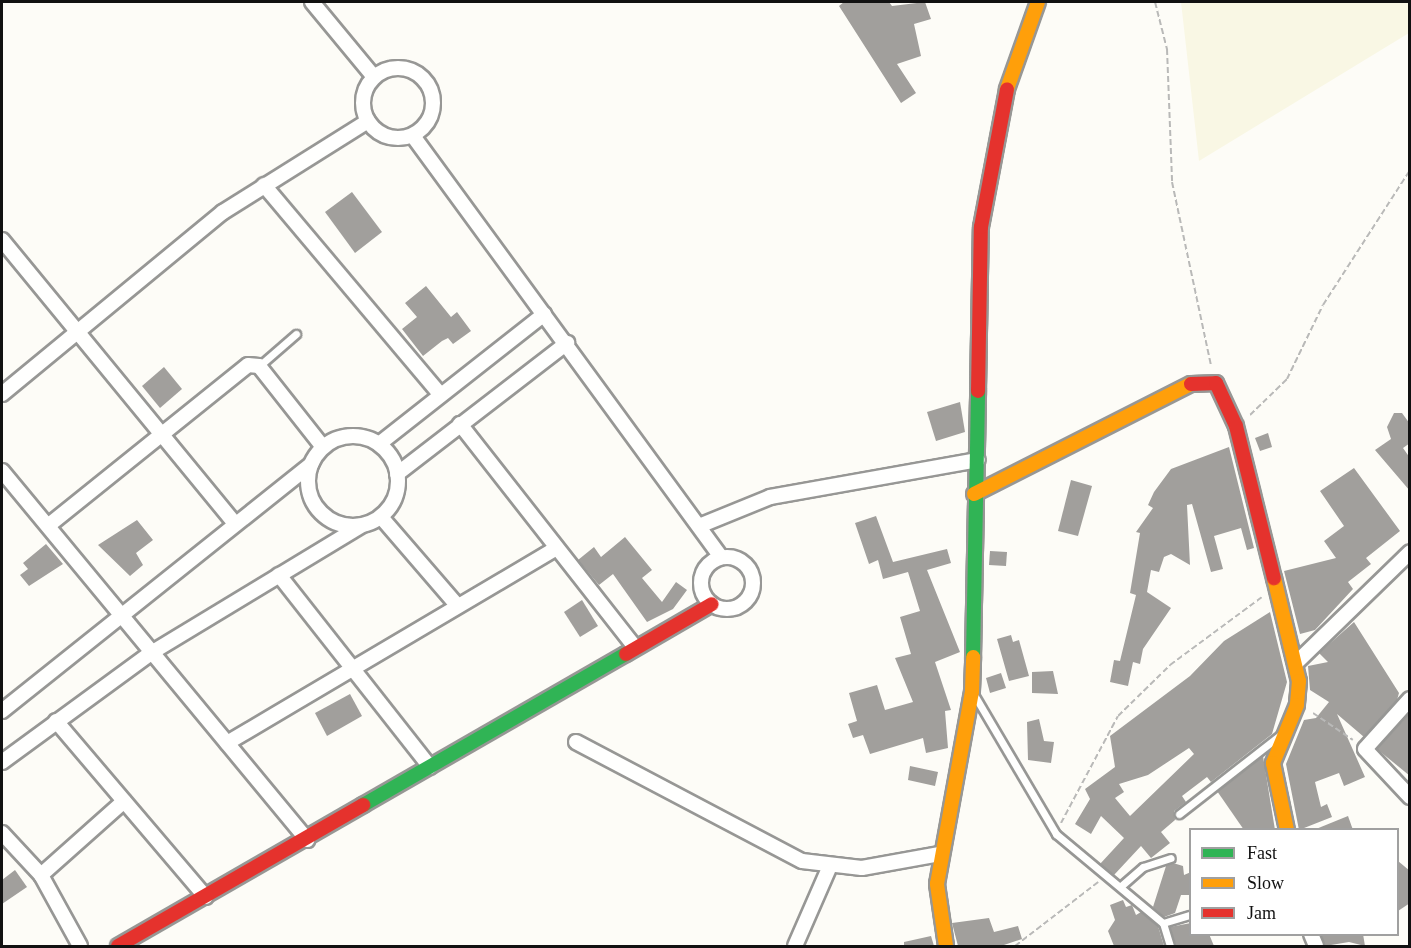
<!DOCTYPE html>
<style>
body{margin:0}
#map{position:relative;width:1411px;height:948px;overflow:hidden;background:#fdfcf7;font-family:Georgia,serif}
div>[style]{position:absolute}
.farmland>*{inset:0;background:#f9f7e4}
.building>*{inset:0;background:#a19f9c}
.path>*{height:2px;margin-top:-1px;transform-origin:0;background:repeating-linear-gradient(90deg,#b9b9b8 0 6px,transparent 0 9px)}
.roads{filter:drop-shadow(2px 0 #979795) drop-shadow(-2px 0 #979795) drop-shadow(0 2px #979795) drop-shadow(0 -2px #979795)}
.lane>*{height:7px;margin:-3.5px;padding:0 3.5px;transform-origin:3.5px;border-radius:3.5px;background:#fffffe}
.street>*{height:14px;margin:-7px;padding:0 7px;transform-origin:7px;border-radius:7px;background:#fffffe}
.street>.ring{margin:-7px;padding:0;box-sizing:content-box;background:none;border:14px solid #fffffe;border-radius:50%}
.fast>*{height:14px;margin:-7px;padding:0 7px;transform-origin:7px;border-radius:7px;background:#30b455}
.slow>*{height:14px;margin:-7px;padding:0 7px;transform-origin:7px;border-radius:7px;background:#ff9f0a}
.jam>*{height:14px;margin:-7px;padding:0 7px;transform-origin:7px;border-radius:7px;background:#e5322d}
span{translate:-50% -50%;white-space:nowrap;text-align:center;line-height:1.15;-webkit-text-stroke:6px #fff;paint-order:stroke}
.frame{position:absolute;inset:0;border:3px solid #111;pointer-events:none}
.legend{position:absolute;left:1189px;top:828px;width:210px;height:108px;box-sizing:border-box;background:#fff;border:2px solid #a0a0a0;margin:0;padding:8px 10px;list-style:none;font-size:18px;color:#111}
.legend li{display:flex;align-items:center;gap:12px;height:30px}
.legend b{width:30px;border:2px solid #a0a0a0}
</style>
<div id="map">
<div class="farmland">
<div style="clip-path:polygon(1181px 2px,1409px 2px,1409px 33px,1199px 161px)"></div>
</div>
<div class="building">
<div style="clip-path:polygon(844px 2px,889px 2px,892px 6px,925px 2px,931px 19px,914px 24px,921px 56px,897px 64px,916px 93px,901px 103px,839px 6px)"></div>
<div style="clip-path:polygon(352px 192px,382px 232px,355px 253px,325px 212px)"></div>
<div style="clip-path:polygon(426px 286px,451px 317px,457px 312px,471px 331px,453px 344px,448px 338px,442px 341px,423px 356px,402px 329px,417px 317px,405px 303px)"></div>
<div style="clip-path:polygon(164px 367px,182px 389px,160px 408px,142px 386px)"></div>
<div style="clip-path:polygon(960px 402px,965px 432px,936px 441px,927px 412px)"></div>
<div style="clip-path:polygon(1394px 413px,1402px 413px,1410px 424px,1410px 443px,1403px 448px,1410px 458px,1410px 491px,1375px 450px,1391px 439px,1387px 427px)"></div>
<div style="clip-path:polygon(1268px 433px,1272px 447px,1260px 451px,1255px 438px)"></div>
<div style="clip-path:polygon(1229px 447px,1254px 548px,1247px 550px,1241px 528px,1214px 536px,1223px 569px,1211px 572px,1192px 504px,1187px 505px,1190px 565px,1171px 554px,1164px 557px,1159px 572px,1151px 570px,1147px 592px,1171px 608px,1143px 649px,1140px 664px,1133px 662px,1128px 686px,1110px 682px,1114px 660px,1120px 661px,1136px 595px,1130px 593px,1140px 533px,1136px 532px,1153px 508px,1148px 505px,1154px 492px,1171px 469px)"></div>
<div style="clip-path:polygon(1354px 468px,1400px 531px,1366px 558px,1371px 564px,1348px 582px,1353px 589px,1315px 630px,1300px 634px,1284px 571px,1336px 558px,1324px 541px,1344px 526px,1320px 491px)"></div>
<div style="clip-path:polygon(1071px 480px,1092px 486px,1078px 536px,1058px 531px)"></div>
<div style="clip-path:polygon(876px 516px,893px 562px,947px 549px,951px 563px,927px 570px,960px 652px,935px 662px,951px 710px,945px 711px,948px 748px,926px 753px,923px 738px,870px 754px,863px 735px,853px 738px,848px 724px,857px 721px,849px 693px,877px 685px,885px 710px,913px 702px,895px 658px,911px 654px,900px 617px,920px 611px,908px 572px,883px 579px,878px 560px,869px 564px,855px 523px)"></div>
<div style="clip-path:polygon(137px 520px,153px 540px,136px 553px,143px 565px,130px 576px,98px 545px)"></div>
<div style="clip-path:polygon(625px 537px,652px 570px,642px 578px,662px 602px,676px 582px,687px 590px,673px 609px,647px 622px,613px 574px,599px 585px,578px 560px,594px 547px,601px 557px)"></div>
<div style="clip-path:polygon(46px 544px,63px 564px,29px 586px,20px 575px,28px 569px,23px 563px)"></div>
<div style="clip-path:polygon(990px 551px,1007px 552px,1006px 566px,989px 565px)"></div>
<div style="clip-path:polygon(582px 600px,598px 626px,580px 637px,564px 612px)"></div>
<div style="clip-path:polygon(evenodd,1270px 612px,1287px 682px,1272px 734px,1211px 782px,1207px 777px,1182px 796px,1186px 802px,1174px 811px,1175px 820px,1161px 832px,1170px 843px,1151px 858px,1141px 846px,1114px 875px,1100px 864px,1124px 838px,1101px 816px,1091px 834px,1075px 824px,1090px 799px,1085px 789px,1115px 767px,1110px 736px,1190px 676px,1224px 641px,1270px 612px,1189px 748px,1194px 754px,1130px 816px,1115px 798px,1124px 792px,1119px 784px,1148px 775px,1189px 748px)"></div>
<div style="clip-path:polygon(1354px 622px,1399px 693px,1397px 700px,1364px 737px,1337px 714px,1365px 777px,1344px 786px,1339px 773px,1315px 782px,1321px 807px,1327px 804px,1332px 817px,1299px 830px,1286px 764px,1304px 720px,1316px 718px,1329px 702px,1310px 690px,1308px 666px,1328px 662px,1319px 653px)"></div>
<div style="clip-path:polygon(1011px 635px,1013px 642px,1019px 640px,1029px 676px,1009px 681px,997px 639px)"></div>
<div style="clip-path:polygon(1053px 671px,1058px 694px,1032px 693px,1032px 672px)"></div>
<div style="clip-path:polygon(1001px 673px,1006px 688px,990px 693px,986px 678px)"></div>
<div style="clip-path:polygon(350px 694px,362px 716px,327px 736px,315px 713px)"></div>
<div style="clip-path:polygon(1410px 713px,1410px 776px,1377px 749px)"></div>
<div style="clip-path:polygon(1039px 719px,1044px 741px,1054px 742px,1051px 763px,1028px 760px,1027px 722px)"></div>
<div style="clip-path:polygon(1263px 756px,1275px 830px,1244px 830px,1217px 791px)"></div>
<div style="clip-path:polygon(910px 766px,938px 772px,935px 786px,908px 780px)"></div>
<div style="clip-path:polygon(1348px 816px,1353px 830px,1316px 830px,1316px 829px)"></div>
<div style="clip-path:polygon(1398px 861px,1410px 871px,1410px 903px,1398px 911px)"></div>
<div style="clip-path:polygon(1173px 863px,1183px 866px,1184px 875px,1191px 872px,1191px 895px,1181px 895px,1175px 913px,1164px 917px,1153px 907px,1166px 866px)"></div>
<div style="clip-path:polygon(15px 870px,27px 887px,2px 904px,2px 880px)"></div>
<div style="clip-path:polygon(1123px 900px,1126px 907px,1132px 905px,1136px 915px,1141px 912px,1158px 926px,1164px 946px,1114px 946px,1108px 931px,1115px 920px,1110px 905px)"></div>
<div style="clip-path:polygon(989px 918px,994px 932px,1018px 926px,1022px 939px,1001px 946px,958px 946px,952px 923px)"></div>
<div style="clip-path:polygon(1191px 923px,1191px 934px,1209px 934px,1214px 946px,1176px 946px,1170px 927px)"></div>
<div style="clip-path:polygon(1321px 934px,1363px 934px,1365px 946px,1349px 942px,1325px 946px)"></div>
<div style="clip-path:polygon(931px 936px,934px 946px,904px 946px,904px 942px)"></div>
</div>
<div class="path">
<div style="left:1155px;top:2px;width:49px;rotate:75.7deg"></div>
<div style="left:1167px;top:49px;width:133px;rotate:87.8deg"></div>
<div style="left:1172px;top:182px;width:187px;rotate:78deg"></div>
<div style="left:1250px;top:415px;width:52px;rotate:-44.2deg"></div>
<div style="left:1287px;top:379px;width:82px;rotate:-64.1deg"></div>
<div style="left:1323px;top:305px;width:161px;rotate:-57.2deg"></div>
<div style="left:1313px;top:713px;width:48px;rotate:34deg"></div>
<div style="left:1061px;top:823px;width:121px;rotate:-62deg"></div>
<div style="left:1118px;top:716px;width:73px;rotate:-44.4deg"></div>
<div style="left:1170px;top:665px;width:114px;rotate:-36.5deg"></div>
<div style="left:1015px;top:946px;width:105px;rotate:-37.6deg"></div>
</div>
<div class="roads">
<div class="lane">
<div style="left:259px;top:366px;width:49px;rotate:-40.9deg"></div>
<div style="left:976px;top:698px;width:158px;rotate:59.5deg"></div>
<div style="left:1056px;top:834px;width:139px;rotate:39.8deg"></div>
<div style="left:1163px;top:923px;width:24px;rotate:73deg"></div>
<div style="left:1179px;top:814px;width:127px;rotate:-38deg"></div>
<div style="left:1121px;top:886px;width:29px;rotate:-41deg"></div>
<div style="left:1143px;top:867px;width:29px;rotate:-18deg"></div>
<div style="left:1163px;top:923px;width:28px;rotate:-17deg"></div>
</div>
<div class="street">
<div style="left:312px;top:2px;width:97px;rotate:50.4deg"></div>
<div class="ring" style="left:363px;top:68px;width:56px;height:56px"></div>
<div style="left:413px;top:136px;width:522px;rotate:53.81deg"></div>
<div style="left:264px;top:185px;width:272px;rotate:49.9deg"></div>
<div style="left:2px;top:240px;width:364px;rotate:50.6deg"></div>
<div style="left:2px;top:394px;width:286px;rotate:-39.5deg"></div>
<div style="left:223px;top:212px;width:171px;rotate:-32.1deg"></div>
<div style="left:460px;top:424px;width:282px;rotate:51.9deg"></div>
<div class="ring" style="left:308px;top:436px;width:76px;height:76px"></div>
<div style="left:379px;top:444px;width:210px;rotate:-38.2deg"></div>
<div style="left:2px;top:471px;width:479px;rotate:50.4deg"></div>
<div style="left:397px;top:474px;width:215px;rotate:-37.6deg"></div>
<div style="left:381px;top:517px;width:115px;rotate:49.2deg"></div>
<div style="left:49px;top:525px;width:255px;rotate:-38.8deg"></div>
<div style="left:248px;top:365px;width:11px;rotate:5deg"></div>
<div style="left:259px;top:366px;width:103px;rotate:51.7deg"></div>
<div style="left:699px;top:526px;width:77px;rotate:-22.2deg"></div>
<div style="left:770px;top:497px;width:211px;rotate:-10.1deg"></div>
<div class="ring" style="left:701px;top:557px;width:38px;height:38px"></div>
<div style="left:279px;top:575px;width:244px;rotate:51.8deg"></div>
<div style="left:1296px;top:663px;width:159px;rotate:-44.2deg"></div>
<div style="left:1410px;top:699px;width:67px;rotate:132deg"></div>
<div style="left:1365px;top:749px;width:66px;rotate:46.8deg"></div>
<div style="left:2px;top:711px;width:396px;rotate:-38.6deg"></div>
<div style="left:56px;top:721px;width:231px;rotate:49.6deg"></div>
<div style="left:576px;top:742px;width:255px;rotate:27.8deg"></div>
<div style="left:802px;top:861px;width:60px;rotate:6.7deg"></div>
<div style="left:862px;top:868px;width:79px;rotate:-10.2deg"></div>
<div style="left:227px;top:743px;width:383px;rotate:-30.6deg"></div>
<div style="left:2px;top:762px;width:185px;rotate:-36.2deg"></div>
<div style="left:151px;top:653px;width:245px;rotate:-31.2deg"></div>
<div style="left:2px;top:833px;width:57px;rotate:47.1deg"></div>
<div style="left:41px;top:875px;width:81px;rotate:61.2deg"></div>
<div style="left:41px;top:875px;width:111px;rotate:-41.7deg"></div>
<div style="left:1311px;top:934px;width:13px;rotate:67deg"></div>
<div style="left:795px;top:946px;width:87px;rotate:-66.4deg"></div>
</div>
<div class="fast">
<div style="left:973px;top:657px;width:266px;rotate:-88.9deg"></div>
<div style="left:363px;top:805px;width:303px;rotate:-29.9deg"></div>
</div>
<div class="slow">
<div style="left:1007px;top:89px;width:92px;rotate:-70.4deg"></div>
<div style="left:974px;top:494px;width:243px;rotate:-26.9deg"></div>
<div style="left:1274px;top:578px;width:106px;rotate:76.4deg"></div>
<div style="left:1299px;top:681px;width:24px;rotate:95deg"></div>
<div style="left:1297px;top:705px;width:63px;rotate:112.5deg"></div>
<div style="left:1273px;top:763px;width:68px;rotate:78.2deg"></div>
<div style="left:946px;top:946px;width:63px;rotate:-98.3deg"></div>
<div style="left:937px;top:884px;width:196px;rotate:-79.7deg"></div>
<div style="left:972px;top:691px;width:34px;rotate:-88deg"></div>
</div>
<div class="jam">
<div style="left:1191px;top:384px;width:25px;rotate:-2deg"></div>
<div style="left:1216px;top:383px;width:47px;rotate:65.1deg"></div>
<div style="left:1236px;top:426px;width:157px;rotate:76deg"></div>
<div style="left:978px;top:391px;width:164px;rotate:-89deg"></div>
<div style="left:981px;top:227px;width:140px;rotate:-79.3deg"></div>
<div style="left:626px;top:654px;width:99px;rotate:-30.2deg"></div>
<div style="left:118px;top:946px;width:283px;rotate:-29.9deg"></div>
</div>
</div>
<div class="frame"></div>
<ul class="legend">
<li><b style="height:8px;background:#30b455"></b>Fast</li>
<li><b style="height:8px;background:#ff9f0a"></b>Slow</li>
<li><b style="height:8px;background:#e5322d"></b>Jam</li>
</ul>
</div>
